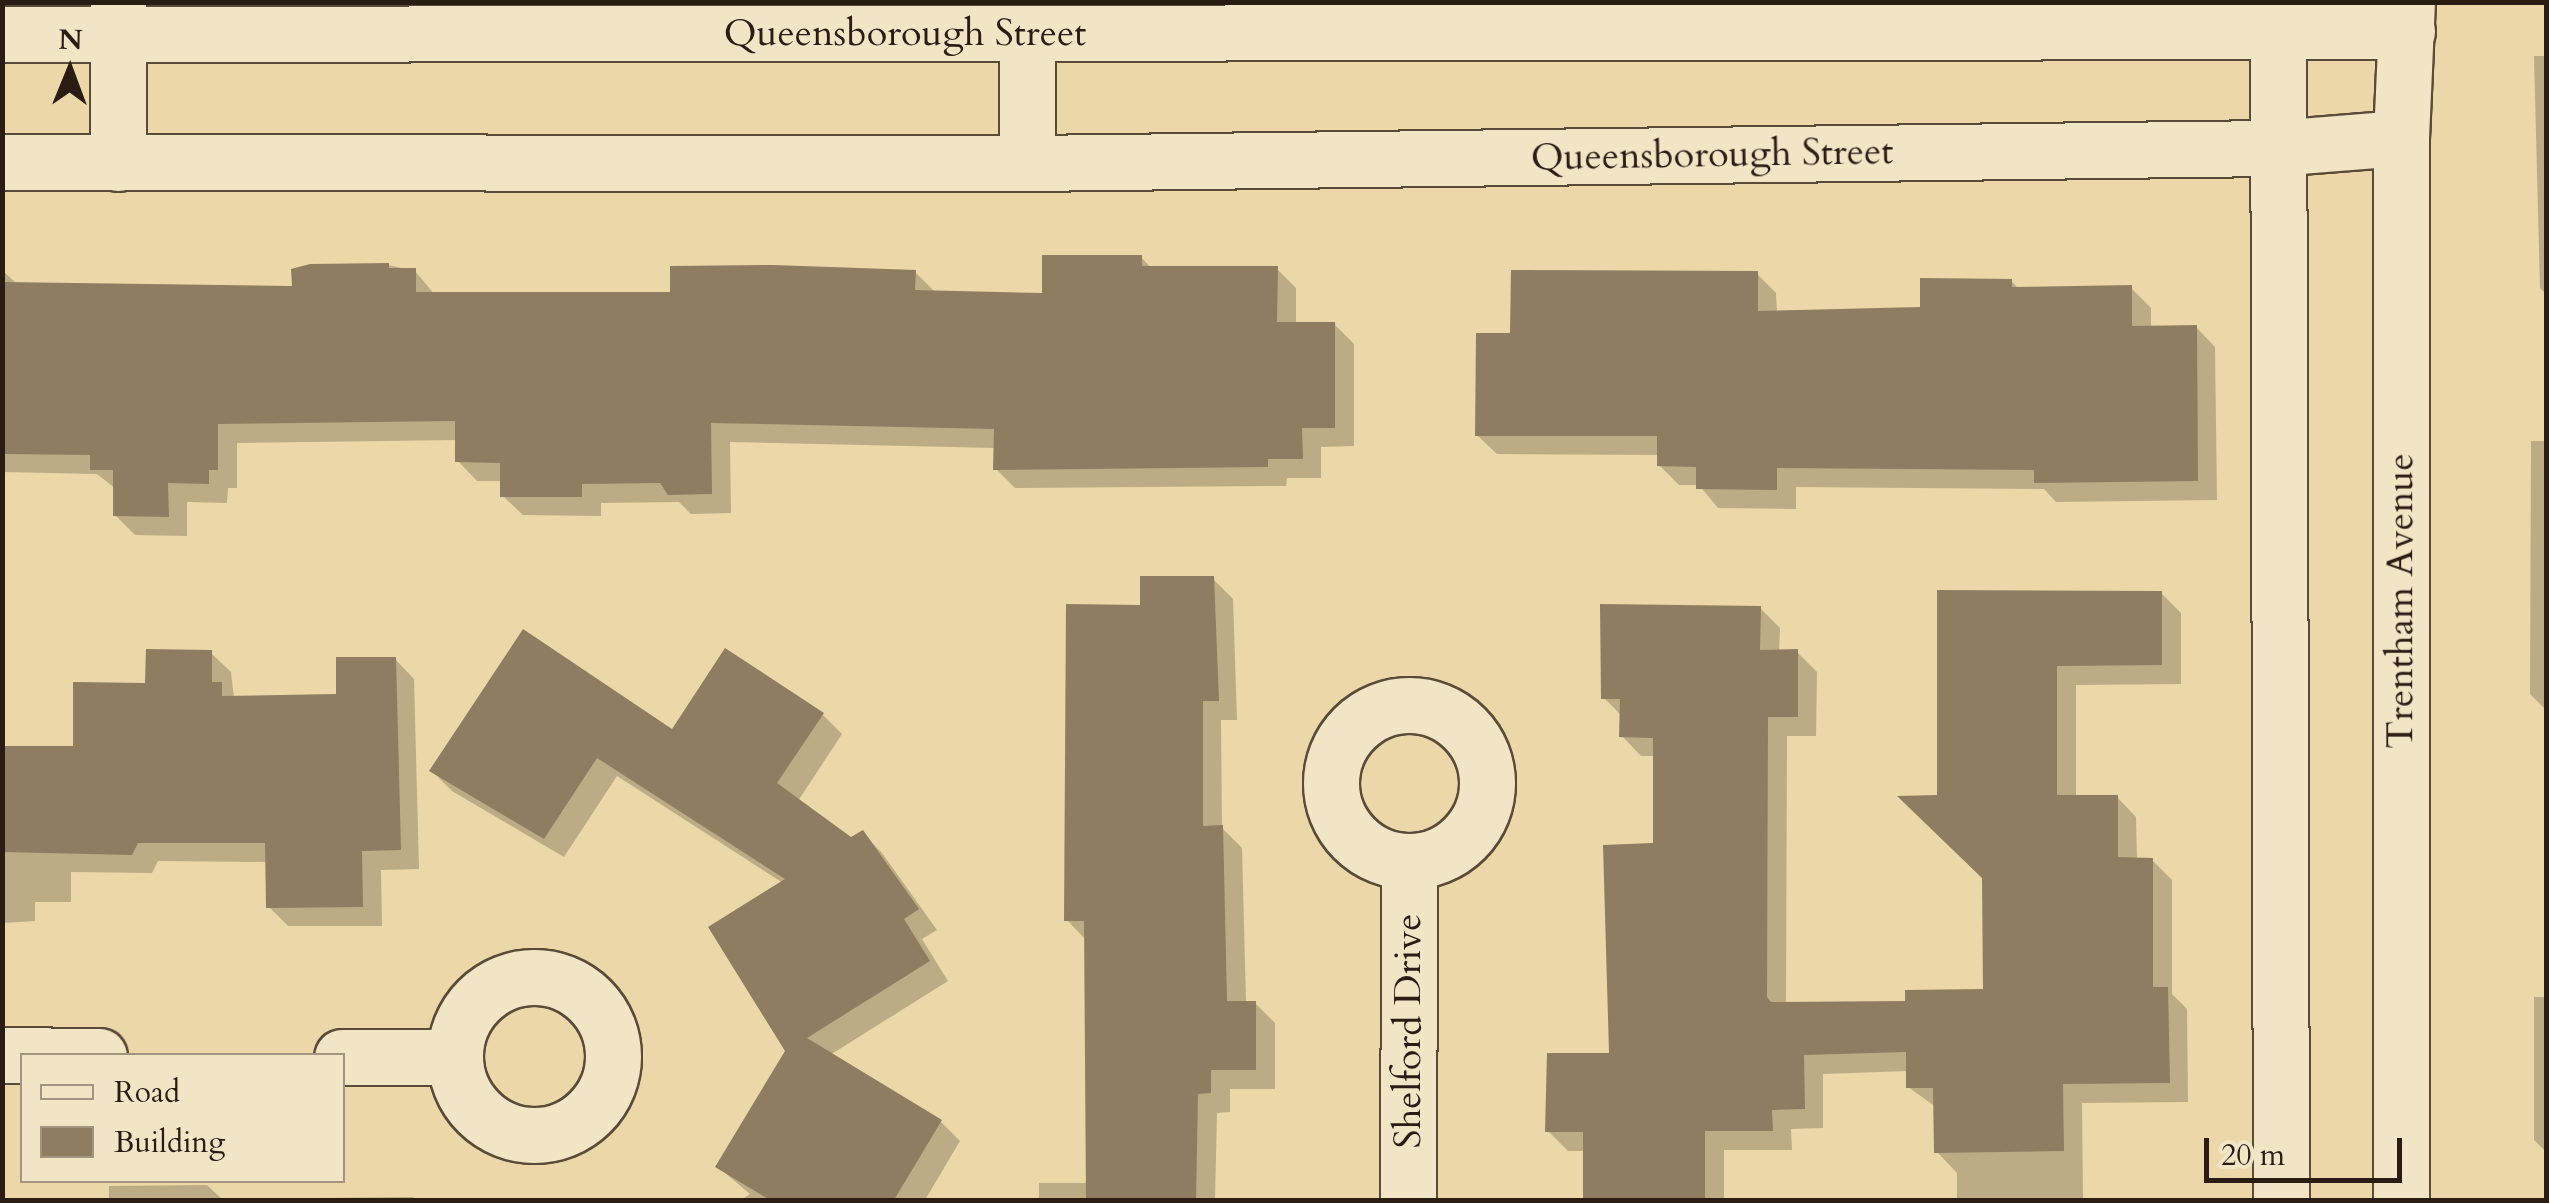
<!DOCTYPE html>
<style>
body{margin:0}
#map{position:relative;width:2549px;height:1203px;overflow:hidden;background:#ebd7a7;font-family:Cardo,serif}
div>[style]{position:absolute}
.shadow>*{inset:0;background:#0003}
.building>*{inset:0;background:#8e7d60}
.roads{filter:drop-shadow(2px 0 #5a4a38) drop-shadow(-2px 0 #5a4a38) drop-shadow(0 2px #5a4a38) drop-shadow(0 -2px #5a4a38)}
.minor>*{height:55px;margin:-27.5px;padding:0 27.5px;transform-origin:27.5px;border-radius:27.5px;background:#f2e5c6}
.minor>.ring{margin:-27.5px;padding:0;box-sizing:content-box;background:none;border:55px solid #f2e5c6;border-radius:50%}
span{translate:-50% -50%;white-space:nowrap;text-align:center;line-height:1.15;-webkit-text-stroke:8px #f2e5c6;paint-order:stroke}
.street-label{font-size:38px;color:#2a1b13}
.frame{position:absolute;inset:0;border:5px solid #2a1b13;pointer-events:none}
.legend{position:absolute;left:20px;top:1053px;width:325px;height:130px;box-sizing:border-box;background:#f2e5c6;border:2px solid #a2947e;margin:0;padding:12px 18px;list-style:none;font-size:30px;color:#2a1b13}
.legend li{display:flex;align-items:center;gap:20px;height:50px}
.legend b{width:50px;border:2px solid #a2947e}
.north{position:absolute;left:20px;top:20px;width:100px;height:100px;-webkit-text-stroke:8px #f2e5c6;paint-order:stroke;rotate:1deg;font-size:28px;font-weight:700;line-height:40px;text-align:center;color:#2a1b13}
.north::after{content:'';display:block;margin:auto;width:35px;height:45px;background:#2a1b13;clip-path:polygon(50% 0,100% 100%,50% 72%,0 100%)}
.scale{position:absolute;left:2204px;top:1138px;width:198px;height:45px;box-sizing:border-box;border:5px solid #2a1b13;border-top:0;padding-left:12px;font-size:30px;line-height:35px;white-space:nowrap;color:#2a1b13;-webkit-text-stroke:8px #f2e5c6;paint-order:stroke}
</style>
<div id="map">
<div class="shadow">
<div style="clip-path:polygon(2534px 56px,2546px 56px,2546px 294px,2540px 288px)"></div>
<div style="clip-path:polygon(1141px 257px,1152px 269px,1276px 268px,1296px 288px,1296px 325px,1334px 324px,1354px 344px,1354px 446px,1321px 447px,1321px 478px,1287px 478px,1286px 486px,1015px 488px,996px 469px,996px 448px,730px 442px,731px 513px,691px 514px,679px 502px,601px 503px,601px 516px,523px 515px,503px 496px,503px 481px,477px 481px,458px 461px,458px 440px,237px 443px,237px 488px,228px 488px,227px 503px,187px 502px,187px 536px,135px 535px,115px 515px,116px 489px,97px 474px,2px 472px,2px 270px,18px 285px,295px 289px,388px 265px,415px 271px,435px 295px,673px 295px,915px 272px,936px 293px,1044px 295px)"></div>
<div style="clip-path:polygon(1757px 274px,1776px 293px,1777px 313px,1923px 309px,2011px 281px,2019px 289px,2131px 288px,2151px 308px,2151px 328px,2196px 327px,2215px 347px,2217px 500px,2056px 502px,2044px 489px,1796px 487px,1796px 509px,1718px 508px,1699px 485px,1679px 485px,1659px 465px,1659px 455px,1497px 454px,1477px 435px,1513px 335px)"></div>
<div style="clip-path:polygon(2531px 441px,2546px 441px,2546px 710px,2530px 694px)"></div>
<div style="clip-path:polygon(1213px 579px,1233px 599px,1237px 720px,1221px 720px,1222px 828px,1242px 848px,1246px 1003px,1255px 1003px,1275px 1023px,1275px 1089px,1230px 1089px,1230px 1112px,1217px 1113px,1215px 1200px,1039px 1200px,1039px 1183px,1088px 1183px,1087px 941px,1067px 920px,1143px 607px)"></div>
<div style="clip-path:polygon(1939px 592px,2161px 593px,2181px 613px,2181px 684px,2076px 685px,2076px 797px,2117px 797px,2136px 817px,2137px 860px,2152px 860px,2172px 880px,2172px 994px,2187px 1009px,2188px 1102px,2082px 1103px,2083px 1200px,1957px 1200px,1957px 1173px,1937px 1152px,1936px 1107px,1908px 1087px,1908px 1071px,1823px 1074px,1823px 1128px,1791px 1129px,1792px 1150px,1724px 1150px,1724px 1200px,1585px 1200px,1585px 1151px,1568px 1151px,1548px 1131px,1612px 1056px,1656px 846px,1656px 756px,1641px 756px,1622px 736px,1622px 716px,1604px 698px,1760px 608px,1780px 628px,1779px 652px,1797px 652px,1817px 672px,1816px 736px,1787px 736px,1786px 1004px,1908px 1003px,1985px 992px,1985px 878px,1939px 798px)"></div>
<div style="clip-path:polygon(211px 653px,231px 672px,234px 698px,339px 697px,395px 659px,414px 679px,419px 869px,381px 870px,382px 926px,288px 926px,268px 906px,268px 862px,158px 861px,152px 873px,71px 872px,71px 902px,35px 902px,35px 921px,2px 923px,2px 749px,75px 749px,148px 686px)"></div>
<div style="clip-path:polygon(822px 714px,842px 734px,798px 801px,851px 840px,862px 833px,882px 853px,937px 930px,922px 939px,948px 981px,830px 1055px,941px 1122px,960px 1141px,925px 1200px,741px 1200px,750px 1194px,718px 1167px,788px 1051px,783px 883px,617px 776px,564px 857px,452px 791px,432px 771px)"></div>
<div style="clip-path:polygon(2534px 997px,2546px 997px,2546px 1152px,2534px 1140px)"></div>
<div style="clip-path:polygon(207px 1185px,223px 1200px,109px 1200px,109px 1186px)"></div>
<div style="clip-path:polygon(413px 1197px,417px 1200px,313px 1200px,313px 1198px)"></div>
</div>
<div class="building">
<div style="clip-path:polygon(1042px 255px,1142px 255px,1142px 266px,1278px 266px,1277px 322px,1335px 322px,1335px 428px,1302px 428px,1303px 459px,1268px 459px,1268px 467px,993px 470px,994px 429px,711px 423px,712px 494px,668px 495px,660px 483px,582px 484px,582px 497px,500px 497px,500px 463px,455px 462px,455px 421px,218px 424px,218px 470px,209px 470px,209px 484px,168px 483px,169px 517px,113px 516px,113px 470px,90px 470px,90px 455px,2px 454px,2px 282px,292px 286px,291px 269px,310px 264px,389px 263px,389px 268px,416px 268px,416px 292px,670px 292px,670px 266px,773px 265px,916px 270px,915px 290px,1042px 293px)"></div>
<div style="clip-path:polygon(1511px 270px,1758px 271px,1758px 311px,1920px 307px,1920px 278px,2012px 279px,2012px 287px,2132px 285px,2132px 326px,2197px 325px,2198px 481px,2034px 483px,2034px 470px,1777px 468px,1777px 490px,1696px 489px,1696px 467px,1657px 466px,1657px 436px,1475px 436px,1476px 333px,1510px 333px)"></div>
<div style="clip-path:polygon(1140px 576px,1214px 576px,1219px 701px,1203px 701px,1203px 826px,1223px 825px,1227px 1001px,1256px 1001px,1256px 1070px,1211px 1070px,1211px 1093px,1198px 1094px,1196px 1200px,1086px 1200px,1084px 921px,1064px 921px,1066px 604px,1140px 605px)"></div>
<div style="clip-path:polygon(1937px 590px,2162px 591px,2162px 665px,2057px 666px,2057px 795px,2118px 795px,2118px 857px,2153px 858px,2153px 987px,2168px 987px,2170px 1083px,2063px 1084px,2064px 1151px,1934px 1153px,1933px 1088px,1906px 1088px,1906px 1052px,1804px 1055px,1805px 1109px,1772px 1110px,1773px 1131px,1705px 1131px,1705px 1200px,1583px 1200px,1583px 1132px,1545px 1132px,1547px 1053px,1609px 1053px,1603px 845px,1653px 843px,1653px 738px,1619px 737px,1620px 699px,1601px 699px,1600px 604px,1761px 606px,1760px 650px,1798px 649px,1798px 717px,1768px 717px,1767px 997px,1771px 1002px,1905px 1001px,1905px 990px,1983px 989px,1982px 878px,1897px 796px,1937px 795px)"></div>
<div style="clip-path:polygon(523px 629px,672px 729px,725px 648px,824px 713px,777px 783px,851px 837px,863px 830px,919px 909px,904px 919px,930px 961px,807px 1038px,942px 1120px,894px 1200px,770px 1200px,715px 1167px,785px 1051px,708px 927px,785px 879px,597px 758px,544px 839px,429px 771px)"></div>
<div style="clip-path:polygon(146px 649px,212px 650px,212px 682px,222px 682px,222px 696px,336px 694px,336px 657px,396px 657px,401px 850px,362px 851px,363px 907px,266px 908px,265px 843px,138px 843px,132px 855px,2px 852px,2px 746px,73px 746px,73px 682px,145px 683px)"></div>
</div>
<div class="roads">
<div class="minor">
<div style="left:2278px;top:2px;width:1198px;rotate:89.86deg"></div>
<div style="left:2px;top:34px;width:2405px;rotate:-0.07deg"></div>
<div style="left:2px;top:162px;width:1025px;rotate:0.06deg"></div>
<div style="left:1027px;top:163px;width:1249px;rotate:-0.69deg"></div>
<div style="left:2276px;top:148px;width:125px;rotate:-4.6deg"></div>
<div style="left:118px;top:163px;width:161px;rotate:-90deg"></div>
<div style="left:1027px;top:163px;width:129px;rotate:-90deg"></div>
<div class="ring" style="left:1331px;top:705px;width:101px;height:101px"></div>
<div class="ring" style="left:455px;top:977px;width:103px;height:103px"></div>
<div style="left:2px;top:1055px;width:97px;rotate:0.6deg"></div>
<div style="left:342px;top:1057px;width:112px"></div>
<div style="left:1408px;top:1200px;width:339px;rotate:-89.8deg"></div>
<div style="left:2401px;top:1200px;width:1062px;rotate:-90deg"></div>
<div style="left:2401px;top:138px;width:136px;rotate:-87.5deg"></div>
</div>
</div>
<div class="street-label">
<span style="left:905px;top:34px">Queensborough Street</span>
<span style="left:1712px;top:155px;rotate:-1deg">Queensborough Street</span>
<span style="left:2401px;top:601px;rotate:-90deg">Trentham Avenue</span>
<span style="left:1409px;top:1031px;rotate:-90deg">Shelford Drive</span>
</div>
<div class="frame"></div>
<ul class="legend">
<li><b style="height:12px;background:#f2e5c6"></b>Road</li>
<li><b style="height:28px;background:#8e7d60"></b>Building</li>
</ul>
<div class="north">N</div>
<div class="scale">20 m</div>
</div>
